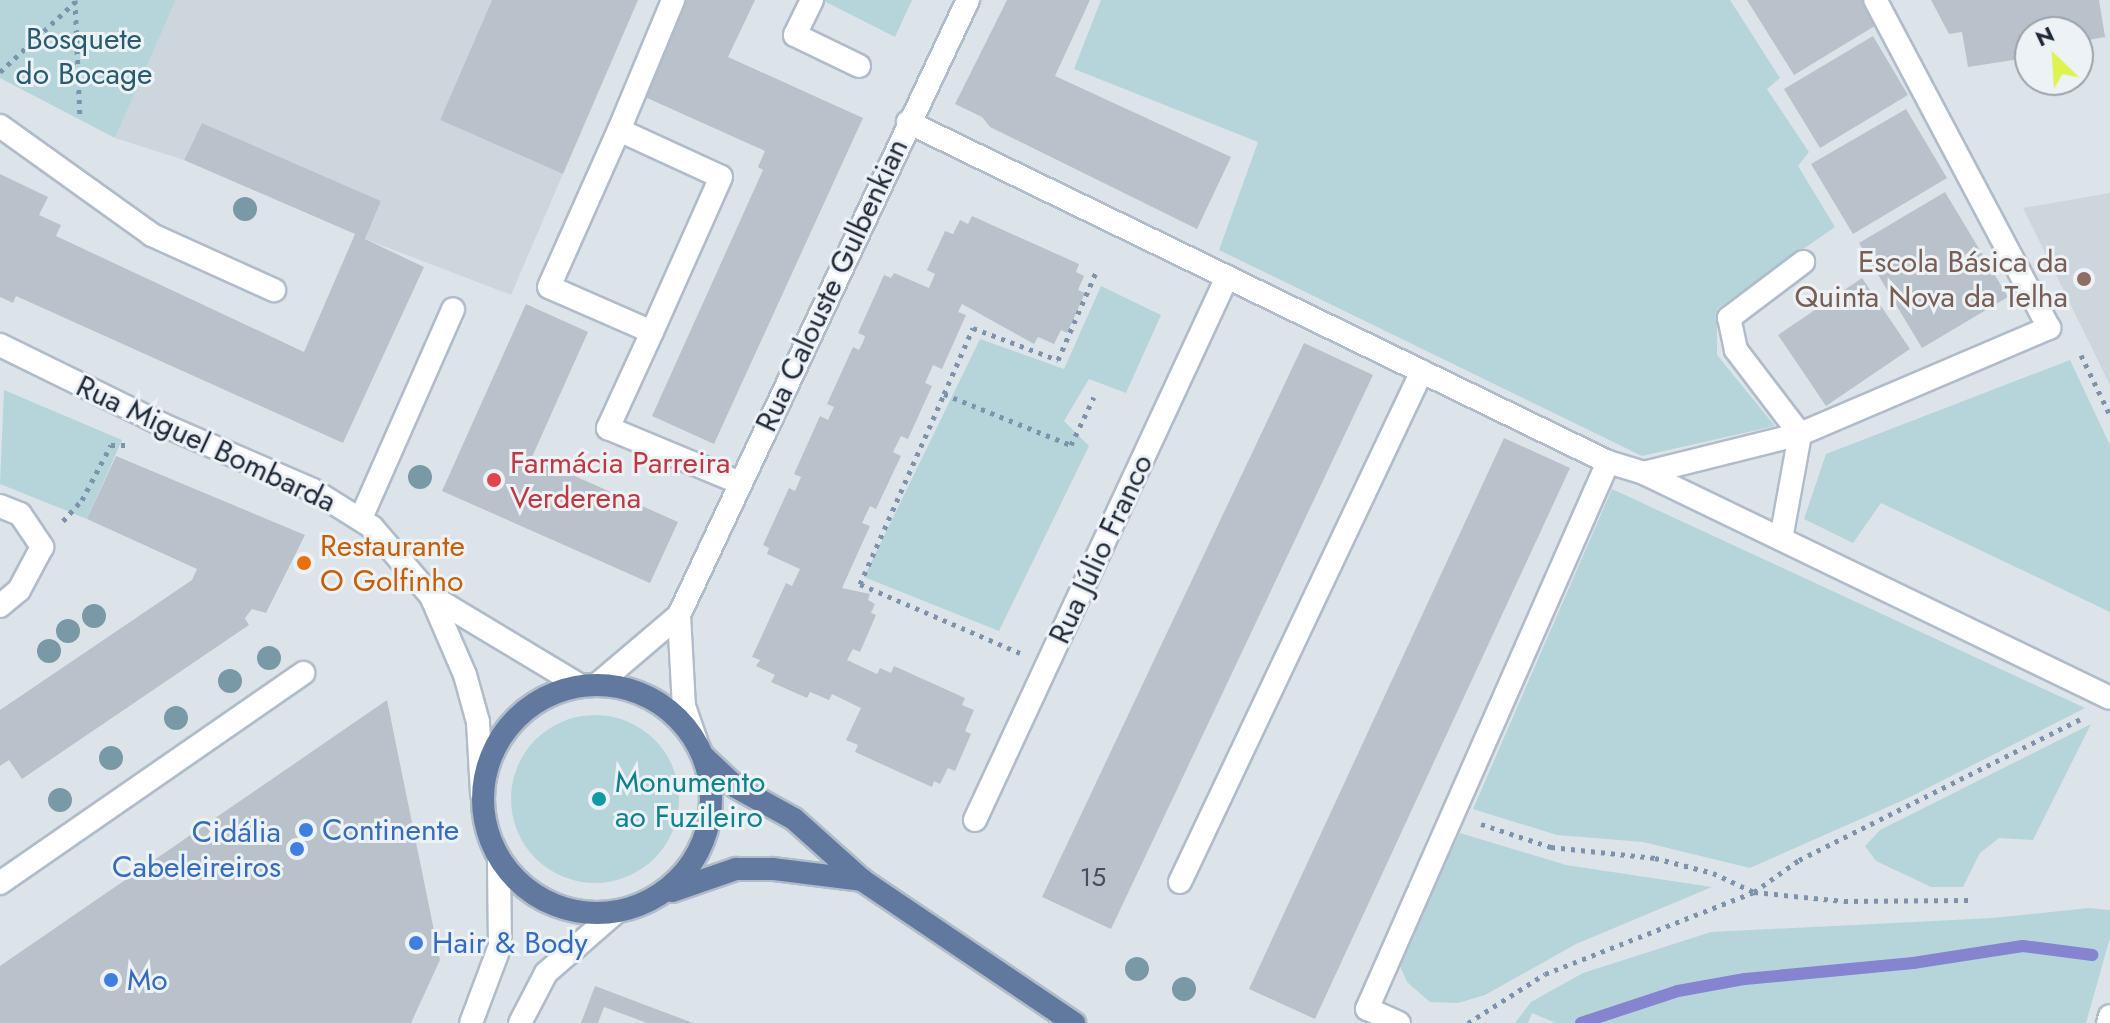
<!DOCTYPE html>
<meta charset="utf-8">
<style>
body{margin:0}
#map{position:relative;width:2110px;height:1023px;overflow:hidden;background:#dde4e9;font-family:Jost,sans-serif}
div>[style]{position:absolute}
.built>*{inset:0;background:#ced6dd}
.green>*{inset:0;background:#b5d5db}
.round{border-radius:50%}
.stream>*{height:12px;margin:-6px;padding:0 6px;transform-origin:6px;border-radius:6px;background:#8683d0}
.building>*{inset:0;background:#b9c2ca}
.path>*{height:5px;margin-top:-2.5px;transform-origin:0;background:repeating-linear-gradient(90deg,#7d92ad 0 4px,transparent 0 10px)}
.roads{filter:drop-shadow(2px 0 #b0bcc9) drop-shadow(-2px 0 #b0bcc9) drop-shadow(0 2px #b0bcc9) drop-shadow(0 -2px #b0bcc9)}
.service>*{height:22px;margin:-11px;padding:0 11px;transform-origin:11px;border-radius:11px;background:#fff}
.minor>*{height:22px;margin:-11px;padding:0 11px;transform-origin:11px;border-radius:11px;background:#fff}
.tertiary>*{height:22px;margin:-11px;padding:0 11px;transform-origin:11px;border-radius:11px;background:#fff}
.secondary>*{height:22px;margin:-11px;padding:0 11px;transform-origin:11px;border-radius:11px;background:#fff}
.primary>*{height:22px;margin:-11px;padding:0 11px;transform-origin:11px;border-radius:11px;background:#61789f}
.primary>.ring{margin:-11px;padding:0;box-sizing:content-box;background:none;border:22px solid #61789f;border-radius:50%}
.trees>*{width:24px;height:24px;margin:-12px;border-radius:50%;background:#7a99a6}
.dots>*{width:22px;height:22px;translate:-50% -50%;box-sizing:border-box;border:4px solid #edf2f6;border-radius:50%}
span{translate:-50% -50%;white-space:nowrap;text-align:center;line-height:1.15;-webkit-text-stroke:6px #edf2f6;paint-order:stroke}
.number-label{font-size:26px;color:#464f5c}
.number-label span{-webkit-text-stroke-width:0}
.park-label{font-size:30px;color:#295c6f}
.education-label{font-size:30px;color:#785e54}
.right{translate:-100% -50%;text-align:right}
.street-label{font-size:30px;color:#1f2938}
.health-label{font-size:30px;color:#be3a42}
.left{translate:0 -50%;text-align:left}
.food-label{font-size:30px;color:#c56008}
.culture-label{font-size:30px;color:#0d838f}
.shop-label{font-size:30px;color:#366cbe}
.north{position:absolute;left:2014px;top:16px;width:80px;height:80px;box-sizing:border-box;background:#edf2f6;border:2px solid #9ba2aa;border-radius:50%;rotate:335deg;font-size:22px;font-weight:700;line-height:32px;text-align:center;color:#1f2938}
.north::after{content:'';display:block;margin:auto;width:28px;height:36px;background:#def351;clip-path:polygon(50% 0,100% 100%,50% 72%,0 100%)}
</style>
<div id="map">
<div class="built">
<div style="clip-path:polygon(176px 0,492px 0,440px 120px,563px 174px,511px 295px,365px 239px,381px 201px,202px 123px,184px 160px,115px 138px)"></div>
<div style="clip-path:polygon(2110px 193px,2110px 385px,2023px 208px)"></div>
</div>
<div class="green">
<div style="clip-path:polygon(0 0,176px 0,115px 138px,0 78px)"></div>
<div style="clip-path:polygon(822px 0,912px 0,895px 37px)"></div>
<div style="clip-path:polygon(1101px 0,1730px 0,1780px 78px,1767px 89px,1809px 152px,1798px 166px,1835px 227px,1717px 309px,1717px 355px,1775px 426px,1642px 456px,1219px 250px,1258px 142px,1074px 69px)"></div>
<div style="clip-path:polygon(1101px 286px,1161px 315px,1126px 393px,1089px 379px,1064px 421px,1089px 446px,999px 631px,864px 577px,980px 339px,1064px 369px)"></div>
<div style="clip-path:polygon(2070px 360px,2110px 445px,2110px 612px,1881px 503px,1853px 543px,1804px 519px,1826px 454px)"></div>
<div style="clip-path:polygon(4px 390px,122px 440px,87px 519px,0 484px)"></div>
<div style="clip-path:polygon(1612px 489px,2085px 708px,1906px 799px,1750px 868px,1643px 842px,1557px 835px,1473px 809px)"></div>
<div class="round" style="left:511px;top:715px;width:168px;height:168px"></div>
<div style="clip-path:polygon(2091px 724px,2033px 840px,1999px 838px,1980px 853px,1963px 887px,1931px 887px,1876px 861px,1865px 846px,1880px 830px)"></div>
<div style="clip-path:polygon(1460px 833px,1566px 865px,1712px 887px,1576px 944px,1485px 995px,1458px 1003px,1430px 1002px,1407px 982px,1400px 966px,1403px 950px)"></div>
<div style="clip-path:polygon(2089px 908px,2110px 910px,2110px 938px,2086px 1023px,1556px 1023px,1532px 1013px,1528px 1023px,1515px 1023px,1531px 1002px,1583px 973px,1711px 932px,1992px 918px)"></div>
</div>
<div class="stream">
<div style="left:1581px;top:1023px;width:102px;rotate:-18.3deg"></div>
<div style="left:1678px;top:991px;width:68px;rotate:-10.2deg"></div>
<div style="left:1745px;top:979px;width:169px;rotate:-5.4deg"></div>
<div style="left:1913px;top:963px;width:111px;rotate:-8.8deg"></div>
<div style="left:2023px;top:946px;width:70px;rotate:7.4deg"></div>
</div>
<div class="building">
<div style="clip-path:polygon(492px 0,638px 0,563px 174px,440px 120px)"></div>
<div style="clip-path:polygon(679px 0,755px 0,728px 57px,863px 118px,714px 444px,652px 416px,763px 170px,758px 167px,765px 151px,636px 93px)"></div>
<div style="clip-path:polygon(1007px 0,1090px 0,1055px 76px,1231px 157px,1197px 229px,990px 127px,982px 117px,955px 104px)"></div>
<div style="clip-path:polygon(1747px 0,1863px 0,1878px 24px,1794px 75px)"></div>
<div style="clip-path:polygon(1931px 0,2099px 0,2105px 37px,2078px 42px,2078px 32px,2030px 32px,2030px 50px,2018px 52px,2020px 59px,1968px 67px,1962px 32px,1949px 34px)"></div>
<div style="clip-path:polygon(1873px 36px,1908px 95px,1820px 148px,1784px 89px)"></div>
<div style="clip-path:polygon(1906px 109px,1947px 178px,1853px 234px,1811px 164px)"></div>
<div style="clip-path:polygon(202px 123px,381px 201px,365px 239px,424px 267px,343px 443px,16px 296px,13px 303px,0 297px,0 174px,48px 197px,39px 215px,61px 225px,56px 236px,304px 352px,355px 234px,184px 160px)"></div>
<div style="clip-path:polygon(1945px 192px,2008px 297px,1922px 348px,1859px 243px)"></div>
<div style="clip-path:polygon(972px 216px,1079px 264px,1076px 272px,1084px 276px,1078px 290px,1085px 293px,1067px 333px,1061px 330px,1054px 344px,1038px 337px,1034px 344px,962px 304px,958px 312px,966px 315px,942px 369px,933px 365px,930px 372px,925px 383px,932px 386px,908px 439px,901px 436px,893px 452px,901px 456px,876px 509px,870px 506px,862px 523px,870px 526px,842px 588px,870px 594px,868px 600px,875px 604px,871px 613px,876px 615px,860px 652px,853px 649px,847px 660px,877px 674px,880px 668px,891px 673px,894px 666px,965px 698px,962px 705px,974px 710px,965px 731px,971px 734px,955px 771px,948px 768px,940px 784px,934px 781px,932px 787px,855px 752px,858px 745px,846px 740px,861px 708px,832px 694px,829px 700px,810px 692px,807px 698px,771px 682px,775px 675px,756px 666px,760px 660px,752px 657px,786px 583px,792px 586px,800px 569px,767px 554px,769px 548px,763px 545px,789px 488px,795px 491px,801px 477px,794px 474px,820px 416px,828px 420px,834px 407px,827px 404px,853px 347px,859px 350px,863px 342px,865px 336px,858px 333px,884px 275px,891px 278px,894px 273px,929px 288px,935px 274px,927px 270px,945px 231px,953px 234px,960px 220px,968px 224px)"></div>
<div style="clip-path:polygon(1862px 278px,1910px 349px,1826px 406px,1778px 335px)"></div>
<div style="clip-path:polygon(526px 304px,588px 332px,532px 457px,678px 522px,650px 583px,442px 491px)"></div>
<div style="clip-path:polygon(1304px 343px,1373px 375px,1111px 929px,1042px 897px)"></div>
<div style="clip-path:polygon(1504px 438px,1570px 468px,1315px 1019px,1249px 989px)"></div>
<div style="clip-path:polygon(116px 456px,305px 535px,266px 613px,252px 609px,245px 618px,249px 625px,22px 779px,9px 760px,0 766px,0 710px,192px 580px,197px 569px,87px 519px)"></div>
<div style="clip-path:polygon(387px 700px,440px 960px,411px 1023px,0 1023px,0 966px)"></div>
<div style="clip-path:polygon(595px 986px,693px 1023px,647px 1023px,604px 1007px,598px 1023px,581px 1023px)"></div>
</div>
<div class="path">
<div style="left:75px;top:0;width:119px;rotate:87.6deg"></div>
<div style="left:0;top:72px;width:103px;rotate:-43deg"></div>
<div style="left:2081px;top:355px;width:67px;rotate:64.2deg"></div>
<div style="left:944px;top:394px;width:72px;rotate:-66.3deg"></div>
<div style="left:973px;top:328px;width:91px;rotate:20.6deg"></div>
<div style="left:1058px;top:360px;width:98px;rotate:-66.6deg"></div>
<div style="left:63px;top:521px;width:28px;rotate:-48deg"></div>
<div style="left:82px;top:500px;width:62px;rotate:-62.2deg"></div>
<div style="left:111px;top:445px;width:18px"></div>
<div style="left:1020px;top:653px;width:174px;rotate:-156.7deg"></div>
<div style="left:860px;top:584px;width:208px;rotate:-66.1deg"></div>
<div style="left:944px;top:394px;width:137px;rotate:21.9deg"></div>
<div style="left:1071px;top:445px;width:53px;rotate:-64.4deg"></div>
<div style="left:1481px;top:824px;width:74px;rotate:18.2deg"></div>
<div style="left:1551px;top:847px;width:105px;rotate:6deg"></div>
<div style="left:1655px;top:858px;width:60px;rotate:14.5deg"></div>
<div style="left:1713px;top:873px;width:45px;rotate:24.9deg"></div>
<div style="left:1754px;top:892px;width:90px;rotate:5.7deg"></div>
<div style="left:1844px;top:901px;width:124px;rotate:-0.5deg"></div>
<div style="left:1468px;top:1023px;width:91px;rotate:-32.5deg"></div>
<div style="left:1545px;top:974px;width:225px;rotate:-21.4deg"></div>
<div style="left:1754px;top:892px;width:55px;rotate:-35.4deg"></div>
<div style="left:1799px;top:860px;width:315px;rotate:-26.6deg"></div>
</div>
<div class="roads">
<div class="service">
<div style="left:619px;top:130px;width:141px;rotate:-67.4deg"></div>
</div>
<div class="minor">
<div style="left:812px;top:0;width:39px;rotate:116deg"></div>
<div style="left:795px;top:35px;width:71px;rotate:25.8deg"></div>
<div style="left:908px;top:122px;width:778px;rotate:25.91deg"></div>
<div style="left:1608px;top:462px;width:38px;rotate:17deg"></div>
<div style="left:1644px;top:473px;width:517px;rotate:25.77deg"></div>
<div style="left:0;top:126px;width:187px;rotate:35.6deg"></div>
<div style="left:152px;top:235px;width:134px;rotate:24.3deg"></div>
<div style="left:652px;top:332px;width:112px;rotate:-156.4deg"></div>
<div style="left:549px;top:287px;width:172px;rotate:-66deg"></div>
<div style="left:619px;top:130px;width:112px;rotate:24.7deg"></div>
<div style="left:721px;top:177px;width:170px;rotate:114deg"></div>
<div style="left:652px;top:332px;width:106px;rotate:114.6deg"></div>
<div style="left:608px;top:428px;width:143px;rotate:22.6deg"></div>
<div style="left:1644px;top:473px;width:161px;rotate:-14deg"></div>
<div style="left:1800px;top:434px;width:271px;rotate:-23.1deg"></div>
<div style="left:2049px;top:328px;width:371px;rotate:-117.9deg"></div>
<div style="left:0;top:506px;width:22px;rotate:22deg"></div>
<div style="left:20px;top:514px;width:40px;rotate:56deg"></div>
<div style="left:42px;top:547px;width:49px;rotate:118.1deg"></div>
<div style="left:19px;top:590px;width:25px;rotate:140deg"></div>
<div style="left:361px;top:518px;width:228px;rotate:-66.2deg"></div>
<div style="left:1781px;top:539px;width:107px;rotate:-79.7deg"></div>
<div style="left:1800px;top:434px;width:106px;rotate:-127.3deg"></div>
<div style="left:1736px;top:350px;width:33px;rotate:-102deg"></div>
<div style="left:1729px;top:318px;width:93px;rotate:-37.1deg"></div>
<div style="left:975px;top:820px;width:599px;rotate:-65.1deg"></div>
<div style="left:1180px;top:882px;width:565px;rotate:-64.66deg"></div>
<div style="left:0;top:883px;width:369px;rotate:-34.7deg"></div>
<div style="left:1399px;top:1023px;width:35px;rotate:-156deg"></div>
<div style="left:1367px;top:1009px;width:598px;rotate:-66.22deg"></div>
<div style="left:2108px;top:1023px;width:7px;rotate:-74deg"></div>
</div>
<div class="tertiary">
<div style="left:679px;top:615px;width:91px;rotate:86.9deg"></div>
<div style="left:684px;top:706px;width:39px;rotate:71deg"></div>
<div style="left:598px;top:684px;width:106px;rotate:-40.4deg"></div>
<div style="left:679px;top:615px;width:680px;rotate:-64.83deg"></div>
</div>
<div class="secondary">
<div style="left:0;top:345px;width:179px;rotate:26.1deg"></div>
<div style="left:161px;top:424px;width:166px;rotate:23.5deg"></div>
<div style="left:313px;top:490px;width:70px;rotate:32.1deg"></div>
<div style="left:372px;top:527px;width:91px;rotate:49.5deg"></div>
<div style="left:431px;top:596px;width:86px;rotate:66.7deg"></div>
<div style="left:465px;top:675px;width:49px;rotate:74.5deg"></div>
<div style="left:478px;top:722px;width:72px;rotate:86.8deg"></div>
<div style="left:431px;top:596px;width:175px;rotate:31deg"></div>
<div style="left:471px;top:1023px;width:82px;rotate:-69.4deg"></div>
<div style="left:500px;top:946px;width:85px;rotate:-90.7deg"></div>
<div style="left:520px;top:1023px;width:56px;rotate:-62.5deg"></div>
<div style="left:546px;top:973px;width:91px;rotate:-41deg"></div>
</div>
<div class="primary">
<div class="ring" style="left:483px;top:685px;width:206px;height:206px"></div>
<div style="left:705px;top:758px;width:42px;rotate:43.1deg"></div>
<div style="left:736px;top:787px;width:66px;rotate:28.9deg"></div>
<div style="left:794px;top:819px;width:91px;rotate:41.9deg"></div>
<div style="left:862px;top:880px;width:256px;rotate:34deg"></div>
<div style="left:672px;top:891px;width:68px;rotate:-19deg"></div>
<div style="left:736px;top:869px;width:37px"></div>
<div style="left:773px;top:869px;width:90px;rotate:7deg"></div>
</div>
</div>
<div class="trees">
<div style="left:245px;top:209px"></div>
<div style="left:420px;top:477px"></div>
<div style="left:94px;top:616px"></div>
<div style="left:68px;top:631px"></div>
<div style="left:49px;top:651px"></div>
<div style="left:269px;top:658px"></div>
<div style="left:230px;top:681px"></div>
<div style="left:176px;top:718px"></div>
<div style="left:111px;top:758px"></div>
<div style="left:60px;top:800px"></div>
<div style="left:1137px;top:969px"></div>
<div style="left:1184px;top:989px"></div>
</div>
<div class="dots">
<div style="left:2084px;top:279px;background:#8d6e63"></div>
<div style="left:494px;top:480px;background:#e0444e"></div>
<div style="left:304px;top:563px;background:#e8710a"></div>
<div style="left:599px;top:799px;background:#0f9aa8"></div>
<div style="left:306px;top:830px;background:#3f7fe0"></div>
<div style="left:297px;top:849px;background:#3f7fe0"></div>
<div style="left:416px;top:943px;background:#3f7fe0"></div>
<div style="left:111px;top:980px;background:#3f7fe0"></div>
</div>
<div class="number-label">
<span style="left:1093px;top:878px">15</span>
</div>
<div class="park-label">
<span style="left:84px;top:56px">Bosquete<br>do Bocage</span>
</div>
<div class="education-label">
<span class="right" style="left:2068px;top:279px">Escola Básica da<br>Quinta Nova da Telha</span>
</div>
<div class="street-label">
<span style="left:832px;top:285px;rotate:-65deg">Rua Calouste Gulbenkian</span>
<span style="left:206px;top:444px;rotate:25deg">Rua Miguel Bombarda</span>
<span style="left:1101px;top:549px;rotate:-65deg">Rua Júlio Franco</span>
</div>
<div class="health-label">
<span class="left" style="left:510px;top:480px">Farmácia Parreira<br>Verderena</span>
</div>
<div class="food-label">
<span class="left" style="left:320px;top:563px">Restaurante<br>O Golfinho</span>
</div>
<div class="culture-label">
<span class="left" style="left:615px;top:799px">Monumento<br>ao Fuzileiro</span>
</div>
<div class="shop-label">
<span class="left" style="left:322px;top:830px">Continente</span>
<span class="right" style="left:281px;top:849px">Cidália<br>Cabeleireiros</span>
<span class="left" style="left:432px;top:943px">Hair &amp; Body</span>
<span class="left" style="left:127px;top:980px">Mo</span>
</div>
<div class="north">N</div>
</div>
